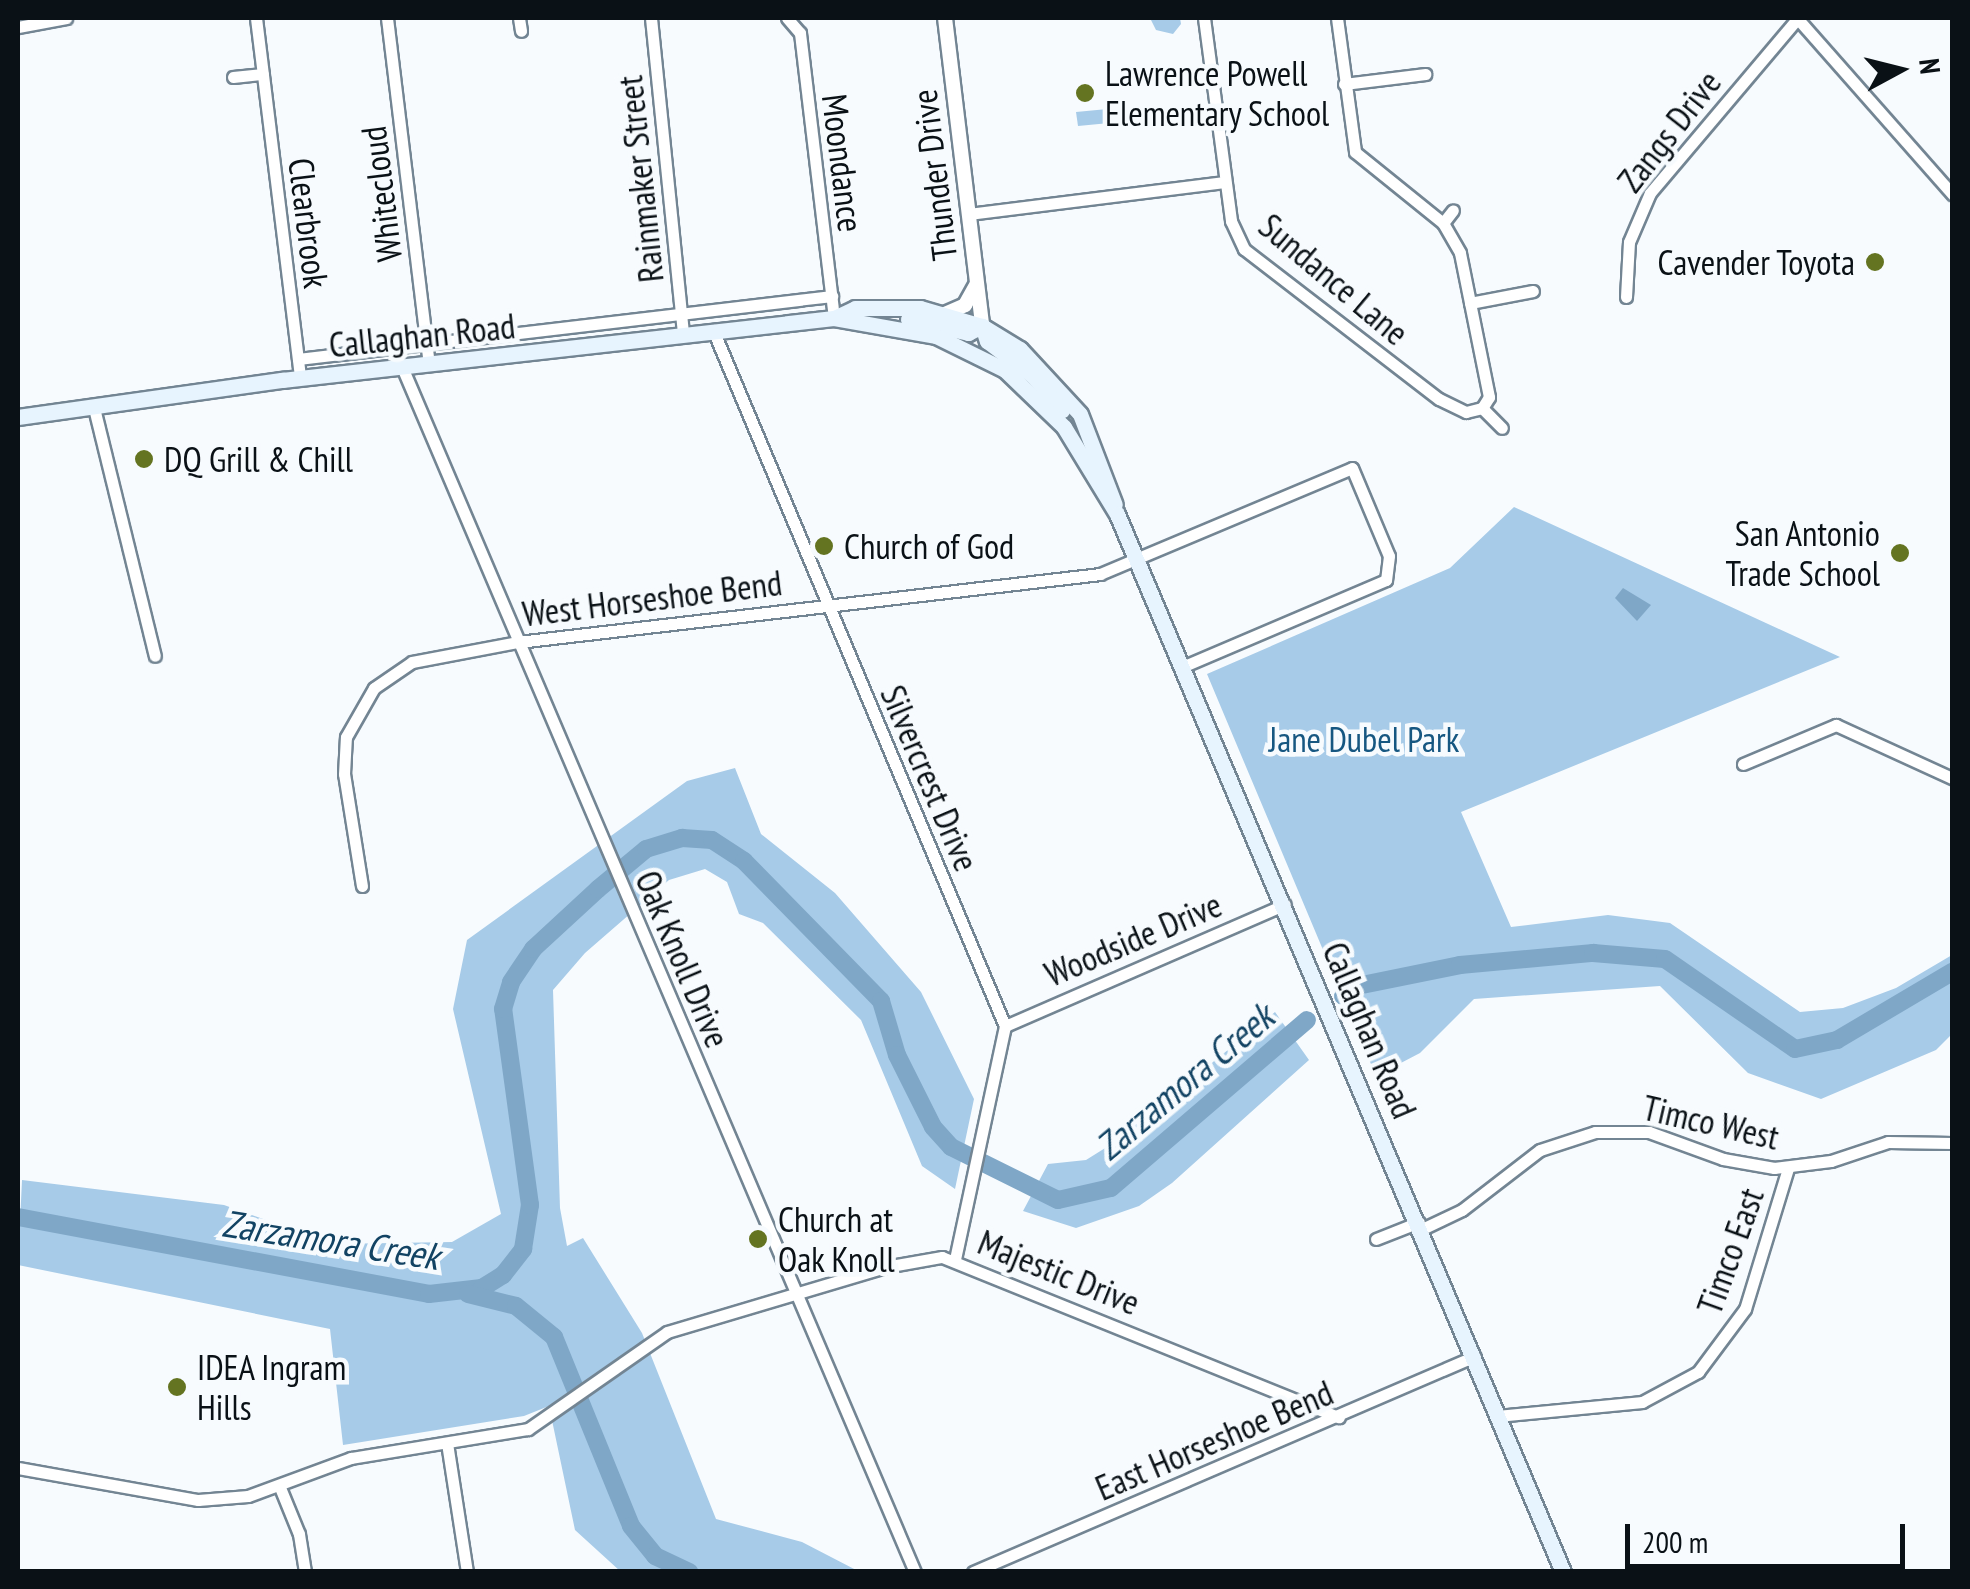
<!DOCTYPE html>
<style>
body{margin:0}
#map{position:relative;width:1970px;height:1589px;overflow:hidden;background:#f7fbfe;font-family:"PT Sans Narrow",sans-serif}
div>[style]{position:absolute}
.green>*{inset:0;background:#a7cbe8}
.round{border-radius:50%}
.water>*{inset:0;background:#7fa7c7}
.river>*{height:18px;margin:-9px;padding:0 9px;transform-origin:9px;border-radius:9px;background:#7fa7c7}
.roads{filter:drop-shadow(2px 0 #738593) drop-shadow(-2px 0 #738593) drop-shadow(0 2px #738593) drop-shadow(0 -2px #738593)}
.minor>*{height:11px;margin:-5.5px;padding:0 5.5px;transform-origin:5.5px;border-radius:5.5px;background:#fff}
.tertiary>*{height:14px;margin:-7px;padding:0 7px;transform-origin:7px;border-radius:7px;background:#fff}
.secondary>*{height:15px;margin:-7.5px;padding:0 7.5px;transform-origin:7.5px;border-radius:7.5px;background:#e7f4fe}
.dots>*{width:28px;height:28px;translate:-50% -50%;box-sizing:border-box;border:5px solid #f7fbfe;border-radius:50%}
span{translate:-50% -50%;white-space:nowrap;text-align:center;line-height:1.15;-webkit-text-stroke:9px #f7fbfe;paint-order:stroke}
.poi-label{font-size:35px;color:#0a1116}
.left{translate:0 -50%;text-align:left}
.right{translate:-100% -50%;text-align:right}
.street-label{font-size:35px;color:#0a1116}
.park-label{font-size:35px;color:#165781}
.water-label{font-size:38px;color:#124363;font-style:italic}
.frame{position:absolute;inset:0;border:20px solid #0a1116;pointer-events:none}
.north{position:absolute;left:1850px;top:20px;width:100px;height:100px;-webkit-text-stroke:8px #f7fbfe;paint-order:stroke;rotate:83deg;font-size:28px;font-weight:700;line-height:40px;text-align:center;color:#0a1116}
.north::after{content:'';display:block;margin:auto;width:35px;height:45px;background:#0a1116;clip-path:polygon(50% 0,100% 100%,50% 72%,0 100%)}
.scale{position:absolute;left:1625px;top:1524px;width:280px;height:45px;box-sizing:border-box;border:5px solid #0a1116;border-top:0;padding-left:12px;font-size:30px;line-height:35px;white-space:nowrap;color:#0a1116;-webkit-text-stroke:8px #f7fbfe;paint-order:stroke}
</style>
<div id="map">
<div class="green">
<div style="clip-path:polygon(1150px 18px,1180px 18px,1181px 24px,1173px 34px,1156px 30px)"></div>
<div class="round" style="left:1127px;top:65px;width:24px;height:24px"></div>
<div style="clip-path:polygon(1118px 108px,1120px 122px,1078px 126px,1076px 112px)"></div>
<div style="clip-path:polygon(1514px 507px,1840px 657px,1461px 812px,1511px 927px,1608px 915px,1670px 923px,1800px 1012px,1843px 1008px,1896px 988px,1952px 955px,1952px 1034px,1936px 1050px,1821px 1099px,1748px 1073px,1660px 986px,1474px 999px,1420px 1053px,1376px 1076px,1207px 674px,1450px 568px)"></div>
<div style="clip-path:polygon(735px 768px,761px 834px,835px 893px,921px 992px,974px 1099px,955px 1189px,922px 1166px,861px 1020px,763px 923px,739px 914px,727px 882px,705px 869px,669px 880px,585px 953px,553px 990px,560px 1208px,567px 1246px,583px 1238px,642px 1333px,716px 1519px,802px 1542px,858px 1571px,620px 1571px,575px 1530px,549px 1406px,524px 1416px,343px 1445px,330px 1329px,18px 1265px,22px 1180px,224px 1205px,333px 1244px,452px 1242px,501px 1214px,453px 1009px,467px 940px,687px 781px)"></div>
<div style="clip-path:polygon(1275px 1012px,1309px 1060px,1172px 1183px,1139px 1206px,1076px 1228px,1023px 1211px,1048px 1164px,1086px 1160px,1110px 1145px)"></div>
</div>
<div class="water">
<div style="clip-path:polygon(1623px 588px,1651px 605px,1637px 621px,1615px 598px)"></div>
</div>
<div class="river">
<div style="left:1343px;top:996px;width:17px;rotate:-36deg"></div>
<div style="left:1357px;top:986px;width:105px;rotate:-11.5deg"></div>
<div style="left:1460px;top:965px;width:134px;rotate:-5.2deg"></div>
<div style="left:1593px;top:953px;width:72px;rotate:4.8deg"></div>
<div style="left:1665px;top:959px;width:158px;rotate:34.7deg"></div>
<div style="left:1795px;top:1049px;width:43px;rotate:-12.1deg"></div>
<div style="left:1837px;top:1040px;width:134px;rotate:-30.6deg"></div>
<div style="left:18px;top:1217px;width:418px;rotate:10.6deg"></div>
<div style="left:429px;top:1294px;width:53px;rotate:-6.5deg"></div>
<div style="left:482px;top:1288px;width:25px;rotate:-32deg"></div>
<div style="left:503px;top:1275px;width:33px;rotate:-52deg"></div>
<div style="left:523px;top:1249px;width:45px;rotate:-81deg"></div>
<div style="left:530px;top:1205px;width:198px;rotate:-97.8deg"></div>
<div style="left:503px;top:1009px;width:28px;rotate:-73deg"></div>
<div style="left:511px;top:982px;width:40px;rotate:-56deg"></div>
<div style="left:533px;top:949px;width:88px;rotate:-42.7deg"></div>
<div style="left:598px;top:889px;width:62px;rotate:-39.8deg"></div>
<div style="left:646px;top:849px;width:38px;rotate:-17deg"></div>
<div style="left:682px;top:838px;width:30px;rotate:4deg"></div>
<div style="left:712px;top:840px;width:38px;rotate:33deg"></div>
<div style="left:744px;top:861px;width:196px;rotate:45.6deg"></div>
<div style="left:881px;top:1001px;width:56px;rotate:73.5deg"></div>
<div style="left:897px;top:1055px;width:80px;rotate:63.4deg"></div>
<div style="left:933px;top:1127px;width:27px;rotate:48deg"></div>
<div style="left:951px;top:1147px;width:119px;rotate:26.4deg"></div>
<div style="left:1058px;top:1200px;width:54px;rotate:-12.8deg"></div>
<div style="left:1111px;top:1188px;width:258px;rotate:-40.6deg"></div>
<div style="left:468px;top:1294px;width:49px;rotate:14deg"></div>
<div style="left:516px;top:1306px;width:49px;rotate:39.2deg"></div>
<div style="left:554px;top:1337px;width:204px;rotate:67.8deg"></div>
<div style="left:631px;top:1526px;width:38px;rotate:51deg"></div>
<div style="left:655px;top:1556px;width:38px;rotate:25deg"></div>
</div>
<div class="roads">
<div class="minor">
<div style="left:256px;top:18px;width:363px;rotate:83deg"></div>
<div style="left:387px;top:18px;width:349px;rotate:83.1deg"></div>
<div style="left:519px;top:18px;width:13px;rotate:81deg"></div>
<div style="left:651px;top:18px;width:319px;rotate:84.2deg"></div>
<div style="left:787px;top:18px;width:20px;rotate:49deg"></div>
<div style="left:800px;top:33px;width:287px;rotate:83.2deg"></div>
<div style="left:1204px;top:18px;width:205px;rotate:82.4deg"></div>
<div style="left:1231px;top:221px;width:31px;rotate:65deg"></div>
<div style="left:1244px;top:249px;width:246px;rotate:37.6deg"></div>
<div style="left:1439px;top:399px;width:30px;rotate:26deg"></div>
<div style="left:1466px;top:412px;width:16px;rotate:-14deg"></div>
<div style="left:1337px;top:18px;width:135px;rotate:82.3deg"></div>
<div style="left:1355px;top:152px;width:113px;rotate:38.9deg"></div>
<div style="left:1443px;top:223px;width:34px;rotate:60deg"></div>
<div style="left:1460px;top:253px;width:147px;rotate:78.6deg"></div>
<div style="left:1489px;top:397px;width:13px;rotate:122deg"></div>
<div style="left:1797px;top:18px;width:235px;rotate:48.6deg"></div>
<div style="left:18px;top:27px;width:49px;rotate:-10.6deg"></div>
<div style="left:233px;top:77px;width:30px;rotate:-6deg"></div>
<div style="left:1344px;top:84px;width:82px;rotate:-7deg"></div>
<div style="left:968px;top:214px;width:259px;rotate:-7.1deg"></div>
<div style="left:1443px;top:223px;width:16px;rotate:-52deg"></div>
<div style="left:1626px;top:297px;width:55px;rotate:-86.9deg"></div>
<div style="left:1629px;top:242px;width:53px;rotate:-66.8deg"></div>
<div style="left:1650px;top:193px;width:229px;rotate:-49.8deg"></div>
<div style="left:1470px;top:303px;width:64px;rotate:-10.8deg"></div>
<div style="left:713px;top:330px;width:755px;rotate:67.24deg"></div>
<div style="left:1005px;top:1026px;width:238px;rotate:102.1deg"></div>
<div style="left:298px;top:359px;width:538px;rotate:-6.73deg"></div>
<div style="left:402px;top:367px;width:1310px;rotate:66.94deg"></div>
<div style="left:94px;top:408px;width:255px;rotate:76.2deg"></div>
<div style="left:1482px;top:408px;width:28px;rotate:45deg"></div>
<div style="left:1743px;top:764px;width:101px;rotate:-22.8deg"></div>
<div style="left:1836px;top:725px;width:128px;rotate:24.6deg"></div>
<div style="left:362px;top:886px;width:113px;rotate:-99.1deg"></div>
<div style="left:344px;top:774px;width:37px;rotate:-87deg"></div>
<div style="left:346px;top:737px;width:56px;rotate:-60.3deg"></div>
<div style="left:374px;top:688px;width:46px;rotate:-34.4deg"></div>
<div style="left:412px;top:662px;width:108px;rotate:-10.7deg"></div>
<div style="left:518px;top:642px;width:586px;rotate:-6.66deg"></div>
<div style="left:1100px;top:574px;width:273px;rotate:-22.8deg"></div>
<div style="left:1352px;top:468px;width:95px;rotate:67.2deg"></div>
<div style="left:1389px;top:556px;width:24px;rotate:97deg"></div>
<div style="left:1386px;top:580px;width:220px;rotate:156.9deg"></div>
<div style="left:1005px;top:1026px;width:305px;rotate:-23.5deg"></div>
<div style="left:1422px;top:1229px;width:44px;rotate:-25.4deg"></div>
<div style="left:1462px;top:1210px;width:98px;rotate:-37.6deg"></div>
<div style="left:1540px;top:1150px;width:58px;rotate:-18.1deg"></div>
<div style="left:1595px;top:1132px;width:54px"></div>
<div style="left:1649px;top:1132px;width:79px;rotate:20deg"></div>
<div style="left:1723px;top:1159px;width:52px;rotate:10deg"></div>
<div style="left:1774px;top:1168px;width:57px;rotate:-7deg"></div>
<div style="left:1831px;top:1161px;width:60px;rotate:-18.4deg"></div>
<div style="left:1888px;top:1142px;width:64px;rotate:0.9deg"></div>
<div style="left:1376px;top:1239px;width:46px;rotate:-21.6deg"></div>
<div style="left:1497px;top:1416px;width:146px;rotate:-5.5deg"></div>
<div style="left:1642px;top:1402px;width:64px;rotate:-28.2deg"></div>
<div style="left:1698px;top:1372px;width:79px;rotate:-53.3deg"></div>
<div style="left:1745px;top:1309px;width:147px;rotate:-73deg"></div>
<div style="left:447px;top:1443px;width:131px;rotate:81.2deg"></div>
<div style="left:18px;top:1468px;width:183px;rotate:10.1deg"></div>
<div style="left:198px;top:1500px;width:50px;rotate:-4.6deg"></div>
<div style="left:248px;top:1496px;width:110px;rotate:-20.3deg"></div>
<div style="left:351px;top:1458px;width:179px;rotate:-9.3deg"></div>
<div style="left:528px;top:1429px;width:169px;rotate:-34.9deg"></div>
<div style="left:667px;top:1332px;width:227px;rotate:-16.6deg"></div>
<div style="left:885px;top:1267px;width:58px;rotate:-10deg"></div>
<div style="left:942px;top:1257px;width:428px;rotate:22deg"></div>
<div style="left:279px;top:1485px;width:53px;rotate:67.8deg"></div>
<div style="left:299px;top:1534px;width:38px;rotate:81deg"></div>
<div style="left:973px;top:1572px;width:546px;rotate:-23.28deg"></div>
</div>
<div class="tertiary">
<div style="left:945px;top:18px;width:310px;rotate:83.1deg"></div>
<div style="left:945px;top:314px;width:22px;rotate:-24deg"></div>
<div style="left:965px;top:305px;width:23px;rotate:-61deg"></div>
</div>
<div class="secondary">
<div style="left:834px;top:318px;width:23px;rotate:-25deg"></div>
<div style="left:855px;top:308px;width:65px"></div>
<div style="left:920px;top:308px;width:65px;rotate:16.2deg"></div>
<div style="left:982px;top:326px;width:44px;rotate:31.2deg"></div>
<div style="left:1020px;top:349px;width:88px;rotate:47.3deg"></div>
<div style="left:1080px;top:414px;width:97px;rotate:69deg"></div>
<div style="left:908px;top:319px;width:62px;rotate:13.1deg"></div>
<div style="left:968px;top:333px;width:16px;rotate:-27deg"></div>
<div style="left:982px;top:326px;width:16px;rotate:72deg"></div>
<div style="left:987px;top:341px;width:58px;rotate:37.3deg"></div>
<div style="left:1033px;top:376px;width:45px;rotate:49.5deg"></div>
<div style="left:18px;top:417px;width:267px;rotate:-8deg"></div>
<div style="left:282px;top:380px;width:555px;rotate:-6.41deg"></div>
<div style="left:834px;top:318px;width:104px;rotate:10deg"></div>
<div style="left:936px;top:336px;width:77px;rotate:26.2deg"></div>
<div style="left:1005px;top:370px;width:82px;rotate:44deg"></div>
<div style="left:1064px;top:427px;width:102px;rotate:58.7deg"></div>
<div style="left:1117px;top:514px;width:1148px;rotate:67.14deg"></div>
</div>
</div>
<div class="dots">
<div style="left:1085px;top:93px;background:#647421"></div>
<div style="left:1875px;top:262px;background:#647421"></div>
<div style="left:144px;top:459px;background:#647421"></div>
<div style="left:824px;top:546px;background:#647421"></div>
<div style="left:1900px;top:553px;background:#647421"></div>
<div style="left:758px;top:1239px;background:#647421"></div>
<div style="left:177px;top:1387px;background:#647421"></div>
</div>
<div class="poi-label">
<span class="left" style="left:1105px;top:93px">Lawrence Powell<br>Elementary School</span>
<span class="right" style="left:1855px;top:262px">Cavender Toyota</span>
<span class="left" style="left:164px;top:459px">DQ Grill &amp; Chill</span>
<span class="right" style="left:1880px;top:553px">San Antonio<br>Trade School</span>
<span class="left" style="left:844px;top:546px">Church of God</span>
<span class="left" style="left:778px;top:1239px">Church at<br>Oak Knoll</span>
<span class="left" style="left:197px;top:1387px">IDEA Ingram<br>Hills</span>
</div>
<div class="street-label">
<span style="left:1669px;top:131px;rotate:-52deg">Zangs Drive</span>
<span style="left:843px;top:163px;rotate:83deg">Moondance</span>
<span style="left:934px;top:175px;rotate:-97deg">Thunder Drive</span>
<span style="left:640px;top:179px;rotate:-96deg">Rainmaker Street</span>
<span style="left:381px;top:194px;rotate:-97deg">Whitecloud</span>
<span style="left:309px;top:223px;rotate:83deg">Clearbrook</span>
<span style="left:1334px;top:279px;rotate:40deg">Sundance Lane</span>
<span style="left:422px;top:335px;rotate:-6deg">Callaghan Road</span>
<span style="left:652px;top:598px;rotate:-7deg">West Horseshoe Bend</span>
<span style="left:930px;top:778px;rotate:67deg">Silvercrest Drive</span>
<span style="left:1133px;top:939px;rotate:-23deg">Woodside Drive</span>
<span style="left:683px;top:959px;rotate:67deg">Oak Knoll Drive</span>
<span style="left:1370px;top:1030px;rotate:67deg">Callaghan Road</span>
<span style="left:1711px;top:1122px;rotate:13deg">Timco West</span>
<span style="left:1730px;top:1251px;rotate:-70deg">Timco East</span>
<span style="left:1059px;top:1272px;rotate:22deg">Majestic Drive</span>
<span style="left:1214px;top:1440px;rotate:-23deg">East Horseshoe Bend</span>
</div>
<div class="park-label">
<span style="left:1364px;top:739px">Jane Dubel Park</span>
</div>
<div class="water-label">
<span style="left:1184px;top:1081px;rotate:-40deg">Zarzamora Creek</span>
<span style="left:331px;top:1239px;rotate:9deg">Zarzamora Creek</span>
</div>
<div class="frame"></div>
<div class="north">N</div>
<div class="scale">200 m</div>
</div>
